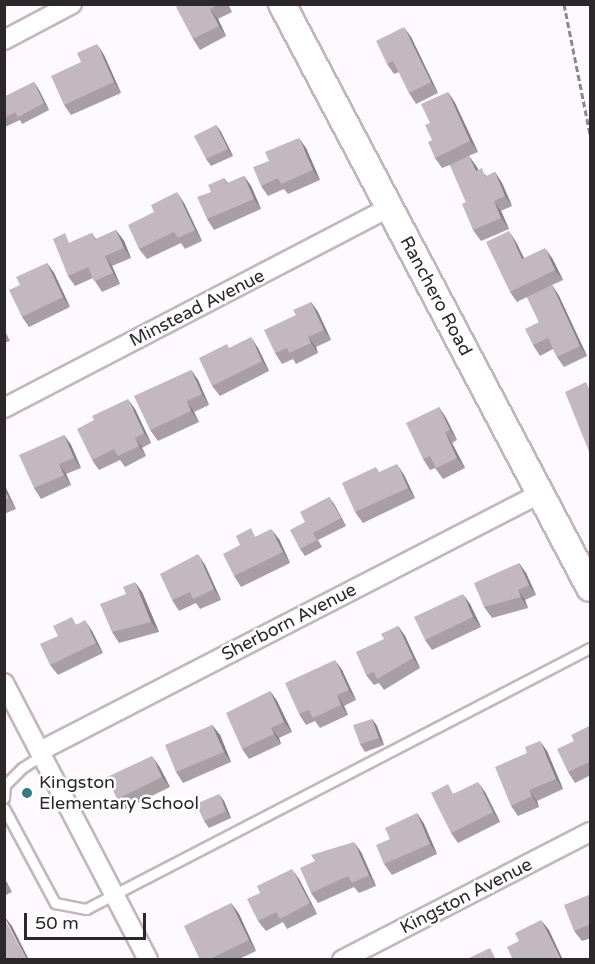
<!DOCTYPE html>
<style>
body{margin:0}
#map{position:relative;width:595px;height:964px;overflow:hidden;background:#fef9fc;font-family:"Varela Round",sans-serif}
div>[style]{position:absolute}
.path>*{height:3px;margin-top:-1.5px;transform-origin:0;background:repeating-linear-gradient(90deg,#8c888a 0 6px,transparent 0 9px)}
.roads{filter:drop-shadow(2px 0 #c3b6be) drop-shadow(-2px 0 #c3b6be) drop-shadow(0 2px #c3b6be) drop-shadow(0 -2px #c3b6be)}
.service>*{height:9px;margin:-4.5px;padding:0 4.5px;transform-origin:4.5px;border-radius:4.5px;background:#fff}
.minor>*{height:18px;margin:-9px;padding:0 9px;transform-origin:9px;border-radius:9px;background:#fff}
.secondary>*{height:26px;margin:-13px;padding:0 13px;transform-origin:13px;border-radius:13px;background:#fff}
.wall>*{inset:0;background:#a99ea4}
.shaded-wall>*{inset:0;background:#898186}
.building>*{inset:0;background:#c4b8bf}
.dots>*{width:16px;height:16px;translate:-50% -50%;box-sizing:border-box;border:3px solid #fff;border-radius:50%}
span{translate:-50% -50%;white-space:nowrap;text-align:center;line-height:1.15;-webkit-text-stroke:5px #fff;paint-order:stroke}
.street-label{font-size:18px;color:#2c282a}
.poi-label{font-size:18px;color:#2c282a}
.left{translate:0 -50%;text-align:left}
.frame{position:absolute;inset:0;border:6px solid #2c282a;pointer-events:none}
.scale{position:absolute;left:24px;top:913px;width:122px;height:27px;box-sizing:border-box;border:3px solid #2c282a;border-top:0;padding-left:8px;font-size:18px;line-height:21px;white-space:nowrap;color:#2c282a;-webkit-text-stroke:4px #fff;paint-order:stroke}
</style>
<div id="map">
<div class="path">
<div style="left:564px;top:4px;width:133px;rotate:78.7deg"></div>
</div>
<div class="roads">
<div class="service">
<div style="left:4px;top:798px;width:13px;rotate:-86deg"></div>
<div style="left:5px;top:785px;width:24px;rotate:-45deg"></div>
<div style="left:22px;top:768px;width:24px;rotate:-33deg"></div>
<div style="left:4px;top:808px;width:108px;rotate:61.8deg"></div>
<div style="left:55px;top:903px;width:32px;rotate:11deg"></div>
<div style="left:86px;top:909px;width:568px;rotate:-27.38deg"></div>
</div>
<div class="minor">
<div style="left:4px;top:40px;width:77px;rotate:-27.9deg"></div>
<div style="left:4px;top:408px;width:434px;rotate:-27.5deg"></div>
<div style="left:4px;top:683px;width:312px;rotate:62.5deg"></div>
<div style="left:40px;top:751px;width:561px;rotate:-27.25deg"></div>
<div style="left:342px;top:960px;width:279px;rotate:-27.3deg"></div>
</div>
<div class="secondary">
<div style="left:282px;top:4px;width:660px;rotate:62.19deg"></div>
</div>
</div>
<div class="wall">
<div style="clip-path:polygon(180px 4px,228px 4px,232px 12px,218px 19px,226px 36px,200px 50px,193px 39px)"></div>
<div style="clip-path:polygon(411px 37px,438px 93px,416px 104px,409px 93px,399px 72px,394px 74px,387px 64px)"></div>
<div style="clip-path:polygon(104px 55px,121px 93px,71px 115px,64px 105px)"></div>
<div style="clip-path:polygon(34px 82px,39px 90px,49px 110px,22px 124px,20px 120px,5px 127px,4px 97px)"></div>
<div style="clip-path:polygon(448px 92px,455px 103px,478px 152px,455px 162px,469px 156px,478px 170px,487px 176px,495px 172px,502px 183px,512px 206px,501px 211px,509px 229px,481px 241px,473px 230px,466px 202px,450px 165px,442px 168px,435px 158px,430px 123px)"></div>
<div style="clip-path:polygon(216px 125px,221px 132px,233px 156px,211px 166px,206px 159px)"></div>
<div style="clip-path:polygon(306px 148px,320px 180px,288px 194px,284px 189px,268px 196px,261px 186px)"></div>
<div style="clip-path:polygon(244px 176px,251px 186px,261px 209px,214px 230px,207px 219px,211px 192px,224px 178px,228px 183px)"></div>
<div style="clip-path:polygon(184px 203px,202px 241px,185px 249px,181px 243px,147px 259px,139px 249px)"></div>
<div style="clip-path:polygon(116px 230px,124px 241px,131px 258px,112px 266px,120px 284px,102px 292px,93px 278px,75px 286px,68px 276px,71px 242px,92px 233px,96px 239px)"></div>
<div style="clip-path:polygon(516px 242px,524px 258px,552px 258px,563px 280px,552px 285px,559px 296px,587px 356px,564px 367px,557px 357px,553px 349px,540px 356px,533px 345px,539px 322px,527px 297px,517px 302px,510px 292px)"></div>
<div style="clip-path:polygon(47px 263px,54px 273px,70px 307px,29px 327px,22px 317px,20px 285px)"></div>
<div style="clip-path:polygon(311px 302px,318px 312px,331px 340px,316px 347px,318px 353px,296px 364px,293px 359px,282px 364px,275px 353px,296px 315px)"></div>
<div style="clip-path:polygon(4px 329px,10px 341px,4px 343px)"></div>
<div style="clip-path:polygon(229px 348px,258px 348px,269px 371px,220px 396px,212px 386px)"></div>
<div style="clip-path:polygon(191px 370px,198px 380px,209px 405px,194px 412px,199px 422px,158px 441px,150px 430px)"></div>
<div style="clip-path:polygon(439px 407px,446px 418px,457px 440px,452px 443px,465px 468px,443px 479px,435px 468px,430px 470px,423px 459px)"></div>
<div style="clip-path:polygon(135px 409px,151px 443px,142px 448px,146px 456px,125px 467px,120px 460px,99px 470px,92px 460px)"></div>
<div style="clip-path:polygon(64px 435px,71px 445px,81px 468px,66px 474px,71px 485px,41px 499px,34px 488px)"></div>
<div style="clip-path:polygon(380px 472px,404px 475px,415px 498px,363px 523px,355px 512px)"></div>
<div style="clip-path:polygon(4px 486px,16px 509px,4px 514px)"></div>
<div style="clip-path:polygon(329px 497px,334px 504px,346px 526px,318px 540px,322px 547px,305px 556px,300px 549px,305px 522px)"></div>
<div style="clip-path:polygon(256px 536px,279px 539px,290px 563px,241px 587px,234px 576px)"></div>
<div style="clip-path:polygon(519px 563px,526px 573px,536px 595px,525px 600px,528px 608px,492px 618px,484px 607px)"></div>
<div style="clip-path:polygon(205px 565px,221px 600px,200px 609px,196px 603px,179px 611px,172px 600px)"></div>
<div style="clip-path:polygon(142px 592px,159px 632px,119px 643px,112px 632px,126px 594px)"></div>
<div style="clip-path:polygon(470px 604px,481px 627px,432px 650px,425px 640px)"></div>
<div style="clip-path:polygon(77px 624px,92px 631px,103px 653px,58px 675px,50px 665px,58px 636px)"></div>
<div style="clip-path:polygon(398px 626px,405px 636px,420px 668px,384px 690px,379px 683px,374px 685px,366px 675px)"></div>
<div style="clip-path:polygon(342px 670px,356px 700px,344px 706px,348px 715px,320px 728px,315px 721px,306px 725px,299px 714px)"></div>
<div style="clip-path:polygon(270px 691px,277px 701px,292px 732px,279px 738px,281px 744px,249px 759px,242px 749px)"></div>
<div style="clip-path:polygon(372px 719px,377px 726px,384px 745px,365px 752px,360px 744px)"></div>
<div style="clip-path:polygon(212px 725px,220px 735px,231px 762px,183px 783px,176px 772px)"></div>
<div style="clip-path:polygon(591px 725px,591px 775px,575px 783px,568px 772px,574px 741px)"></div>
<div style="clip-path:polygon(547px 751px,563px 789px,537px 801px,539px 807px,518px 816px,511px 806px)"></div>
<div style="clip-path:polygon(159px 766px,170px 787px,125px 809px,117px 799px)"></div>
<div style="clip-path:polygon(485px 792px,500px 822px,458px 843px,451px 833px,454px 793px)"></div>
<div style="clip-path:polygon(224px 801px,231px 818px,209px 828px,204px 821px)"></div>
<div style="clip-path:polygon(417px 813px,424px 824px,437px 854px,392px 875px,384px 864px)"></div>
<div style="clip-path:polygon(361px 852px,376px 886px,359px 893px,354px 887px,318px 903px,311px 893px)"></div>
<div style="clip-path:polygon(4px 878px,12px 892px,4px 896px)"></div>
<div style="clip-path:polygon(299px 879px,317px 914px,287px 929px,283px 922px,266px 931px,258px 921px)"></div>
<div style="clip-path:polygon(591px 894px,591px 938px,582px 941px,574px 931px)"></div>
<div style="clip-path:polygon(231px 903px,239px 914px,256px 951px,237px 960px,200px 960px)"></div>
</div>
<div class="shaded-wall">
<div style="clip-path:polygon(210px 9px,218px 19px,226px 36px,219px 26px)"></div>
<div style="clip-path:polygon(404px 27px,411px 37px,438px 93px,431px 82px)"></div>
<div style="clip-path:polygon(97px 44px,104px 55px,121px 93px,114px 82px)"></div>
<div style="clip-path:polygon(34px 82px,39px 90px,49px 110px,44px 103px)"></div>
<div style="clip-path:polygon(448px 92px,455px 103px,478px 152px,470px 141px)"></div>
<div style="clip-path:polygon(216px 125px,221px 132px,233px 156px,228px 149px)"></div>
<div style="clip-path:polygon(299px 138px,306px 148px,320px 180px,313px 170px)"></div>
<div style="clip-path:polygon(469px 156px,477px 167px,483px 181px,476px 171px)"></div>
<div style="clip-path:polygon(495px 172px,502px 183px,512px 206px,505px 196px)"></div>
<div style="clip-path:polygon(244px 176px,251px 186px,261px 209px,254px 199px)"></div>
<div style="clip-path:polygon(177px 192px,184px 203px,202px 241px,195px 230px)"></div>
<div style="clip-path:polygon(494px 201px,501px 211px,509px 229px,501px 218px)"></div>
<div style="clip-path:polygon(116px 230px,124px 241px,131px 258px,124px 248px)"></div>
<div style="clip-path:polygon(509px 231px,516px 242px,529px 269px,522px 259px)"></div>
<div style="clip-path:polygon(545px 248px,552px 258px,563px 280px,555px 270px)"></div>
<div style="clip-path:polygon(105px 256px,112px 266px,120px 284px,113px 273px)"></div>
<div style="clip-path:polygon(47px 263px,54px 273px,70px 307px,63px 297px)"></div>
<div style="clip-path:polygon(552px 285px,559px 296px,587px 356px,580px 346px)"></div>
<div style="clip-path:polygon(311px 302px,318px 312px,331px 340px,324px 330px)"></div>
<div style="clip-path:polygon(251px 337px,258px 348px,269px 371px,262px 361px)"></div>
<div style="clip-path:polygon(308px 337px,316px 347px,318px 353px,311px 343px)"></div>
<div style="clip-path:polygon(191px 370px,198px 380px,209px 405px,202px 394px)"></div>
<div style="clip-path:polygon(128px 399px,135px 409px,151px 443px,144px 433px)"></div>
<div style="clip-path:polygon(187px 401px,194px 412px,199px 422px,191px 411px)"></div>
<div style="clip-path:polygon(439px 407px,446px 418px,457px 440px,450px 430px)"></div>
<div style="clip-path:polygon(445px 432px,452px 443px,465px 468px,457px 458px)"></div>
<div style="clip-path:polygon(64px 435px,71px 445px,81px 468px,74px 458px)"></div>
<div style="clip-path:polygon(135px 438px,142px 448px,146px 456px,139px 446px)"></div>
<div style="clip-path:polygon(59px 464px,66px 474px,71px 485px,64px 475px)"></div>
<div style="clip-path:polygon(397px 464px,404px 475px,415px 498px,408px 488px)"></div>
<div style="clip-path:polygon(4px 486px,6px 488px,16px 509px,9px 498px,4px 490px)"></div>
<div style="clip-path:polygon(329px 497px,334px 504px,346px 526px,341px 518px)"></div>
<div style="clip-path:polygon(271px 529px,279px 539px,290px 563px,283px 552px)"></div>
<div style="clip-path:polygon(198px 554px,205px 565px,221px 600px,214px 589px)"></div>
<div style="clip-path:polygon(519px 563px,526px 573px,536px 595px,529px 585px)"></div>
<div style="clip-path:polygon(135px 582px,142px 592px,159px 632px,151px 622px)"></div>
<div style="clip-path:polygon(518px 590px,525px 600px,528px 608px,521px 597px)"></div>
<div style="clip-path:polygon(463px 594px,470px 604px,481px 627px,473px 617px)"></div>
<div style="clip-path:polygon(85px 620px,92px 631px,103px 653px,96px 643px)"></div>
<div style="clip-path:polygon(398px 626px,405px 636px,420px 668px,413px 658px)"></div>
<div style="clip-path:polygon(335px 660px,342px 670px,356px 700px,349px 690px)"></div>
<div style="clip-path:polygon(270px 691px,277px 701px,292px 732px,284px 722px)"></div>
<div style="clip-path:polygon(337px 695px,344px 706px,348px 715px,341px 705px)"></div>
<div style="clip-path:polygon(372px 719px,377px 726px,384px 745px,379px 738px)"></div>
<div style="clip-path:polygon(212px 725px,220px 735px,231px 762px,224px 752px)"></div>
<div style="clip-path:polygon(271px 728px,279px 738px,281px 744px,274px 734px)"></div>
<div style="clip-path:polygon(540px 741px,547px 751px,563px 789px,556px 779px)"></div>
<div style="clip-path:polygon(152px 756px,159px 766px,170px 787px,162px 777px)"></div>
<div style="clip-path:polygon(478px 782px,485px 792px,500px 822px,493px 812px)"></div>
<div style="clip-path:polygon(529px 790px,537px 801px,539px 807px,532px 796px)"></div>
<div style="clip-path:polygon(219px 794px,224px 801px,231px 818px,226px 811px)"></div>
<div style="clip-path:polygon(417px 813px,424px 824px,437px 854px,430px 844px)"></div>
<div style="clip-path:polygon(354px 842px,361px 852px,376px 886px,369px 875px)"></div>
<div style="clip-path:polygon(292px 869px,299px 879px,317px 914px,310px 903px)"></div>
<div style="clip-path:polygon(4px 878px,12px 892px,5px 882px)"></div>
<div style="clip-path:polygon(231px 903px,239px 914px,256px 951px,249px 940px)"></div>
<div style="clip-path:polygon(4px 916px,12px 926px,29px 960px,27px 960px)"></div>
<div style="clip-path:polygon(541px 920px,549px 930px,563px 960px,561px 960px)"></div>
</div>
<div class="building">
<div style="clip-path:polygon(180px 4px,219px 4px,210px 9px,219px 26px,193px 39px,176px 7px)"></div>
<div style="clip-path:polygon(404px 27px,431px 82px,409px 93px,393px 61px,387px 64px,376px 41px)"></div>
<div style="clip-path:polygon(97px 44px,114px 82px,64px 105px,51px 76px,81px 62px,77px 53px)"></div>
<div style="clip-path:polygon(34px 82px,44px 103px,18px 117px,15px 112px,4px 118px,4px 97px)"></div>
<div style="clip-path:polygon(448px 92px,470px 141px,435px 158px,428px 142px,432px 140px,425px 125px,430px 123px,421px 104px)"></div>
<div style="clip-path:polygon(216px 125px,228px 149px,206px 159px,194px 136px)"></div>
<div style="clip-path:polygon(299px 138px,313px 170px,281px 184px,278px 178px,261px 186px,253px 167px,269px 161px,265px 152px)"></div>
<div style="clip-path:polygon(469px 156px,476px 171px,482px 168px,485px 177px,495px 172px,505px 196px,494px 201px,501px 218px,473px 230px,462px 204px,466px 202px,450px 165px)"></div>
<div style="clip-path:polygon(244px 176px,254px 199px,207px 219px,197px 197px,211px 192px,208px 185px,224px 178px,226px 184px)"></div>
<div style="clip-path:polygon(177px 192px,195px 230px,178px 238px,174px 232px,139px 249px,128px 225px,154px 212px,151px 205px)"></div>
<div style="clip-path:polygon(116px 230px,124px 248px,105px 256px,113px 273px,94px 281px,88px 267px,68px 276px,53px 239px,65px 233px,69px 243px,92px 233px,95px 240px)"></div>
<div style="clip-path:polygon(509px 231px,522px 259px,545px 248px,555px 270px,510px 292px,486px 242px)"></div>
<div style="clip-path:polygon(47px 263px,63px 297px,22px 317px,9px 290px,20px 285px,16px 277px)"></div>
<div style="clip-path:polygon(552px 285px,580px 346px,557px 357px,548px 338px,533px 345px,525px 329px,539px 322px,527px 297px)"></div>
<div style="clip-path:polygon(311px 302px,324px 330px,308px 337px,311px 343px,289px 353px,287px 348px,275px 353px,264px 330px,296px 315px,293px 310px)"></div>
<div style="clip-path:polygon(251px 337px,262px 361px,212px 386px,199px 358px,227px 344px,229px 348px)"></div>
<div style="clip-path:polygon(191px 370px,202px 394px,187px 401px,191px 411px,150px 430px,134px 396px)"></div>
<div style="clip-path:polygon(586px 382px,591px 393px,590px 454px,565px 392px)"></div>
<div style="clip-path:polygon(128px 399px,144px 433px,135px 438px,139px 446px,118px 456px,114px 449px,92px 460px,77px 429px,94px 420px,92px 416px)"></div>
<div style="clip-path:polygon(439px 407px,450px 430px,445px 432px,457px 458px,436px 468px,430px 456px,423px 459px,406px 423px)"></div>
<div style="clip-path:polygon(64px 435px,74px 458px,59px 464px,64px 475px,34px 488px,19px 455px)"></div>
<div style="clip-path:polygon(397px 464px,408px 488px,355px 512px,342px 483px,376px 467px,379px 472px)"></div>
<div style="clip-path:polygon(4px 490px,9px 498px,4px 501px)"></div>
<div style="clip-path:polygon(329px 497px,341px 518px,313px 533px,317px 540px,300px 549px,290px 530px,305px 522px,300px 512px)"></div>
<div style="clip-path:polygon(251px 528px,255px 537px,271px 529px,283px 552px,234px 576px,223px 554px,240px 545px,236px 536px)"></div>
<div style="clip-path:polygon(198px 554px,214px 589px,193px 599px,190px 592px,172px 600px,160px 574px)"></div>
<div style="clip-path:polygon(519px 563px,529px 585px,518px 590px,521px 597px,484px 607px,474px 583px)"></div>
<div style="clip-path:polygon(135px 582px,151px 622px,112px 632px,100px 604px,126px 594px,123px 587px)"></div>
<div style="clip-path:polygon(463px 594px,473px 617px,425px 640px,414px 617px)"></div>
<div style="clip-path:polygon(72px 617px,76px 625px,85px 620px,96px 643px,50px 665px,40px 644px,58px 636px,53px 626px)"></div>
<div style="clip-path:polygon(398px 626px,413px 658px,377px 679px,374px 672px,366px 675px,356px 652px,384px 639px,381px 634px)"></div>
<div style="clip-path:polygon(335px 660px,349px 690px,337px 695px,341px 705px,313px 718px,309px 710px,299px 714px,285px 683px)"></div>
<div style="clip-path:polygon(270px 691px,284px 722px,271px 728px,274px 734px,242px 749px,226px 713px)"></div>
<div style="clip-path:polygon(372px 719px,379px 738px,360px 744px,353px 725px)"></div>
<div style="clip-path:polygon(212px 725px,224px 752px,176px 772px,165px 745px)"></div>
<div style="clip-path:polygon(591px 725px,591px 761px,568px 772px,557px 749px,574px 741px,571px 735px)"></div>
<div style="clip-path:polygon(540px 741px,556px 779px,529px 790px,532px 796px,511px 806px,495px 767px,527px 753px,525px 747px)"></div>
<div style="clip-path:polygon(152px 756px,162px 777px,117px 799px,107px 777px)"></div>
<div style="clip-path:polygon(478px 782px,493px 812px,451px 833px,431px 793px,448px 784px,453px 794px)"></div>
<div style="clip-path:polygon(219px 794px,226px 811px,204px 821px,196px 804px)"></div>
<div style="clip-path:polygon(417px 813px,430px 844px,384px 864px,376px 845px,390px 839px,385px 828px)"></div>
<div style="clip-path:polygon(354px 842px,369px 875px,352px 883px,348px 876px,311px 893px,300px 868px,315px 861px,311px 855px)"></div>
<div style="clip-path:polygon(292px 869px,310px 903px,280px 919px,276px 912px,258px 921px,247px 899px,260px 893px,257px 886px)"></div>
<div style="clip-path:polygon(591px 894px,591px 924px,574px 931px,564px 905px)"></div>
<div style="clip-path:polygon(231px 903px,249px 940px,208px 960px,200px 960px,184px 926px)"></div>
<div style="clip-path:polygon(4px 918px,27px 960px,4px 960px)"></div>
<div style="clip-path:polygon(541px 920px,561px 960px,513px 960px,507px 947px,519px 941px,515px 933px)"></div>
<div style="clip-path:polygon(490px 948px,496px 960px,465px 960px)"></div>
</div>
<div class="dots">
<div style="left:27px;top:793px;background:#347b85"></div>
</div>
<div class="street-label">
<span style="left:436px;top:296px;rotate:62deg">Ranchero Road</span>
<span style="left:197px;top:308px;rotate:-27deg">Minstead Avenue</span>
<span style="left:289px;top:622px;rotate:-27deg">Sherborn Avenue</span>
<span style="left:466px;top:896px;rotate:-27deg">Kingston Avenue</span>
</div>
<div class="poi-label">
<span class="left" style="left:39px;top:793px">Kingston<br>Elementary School</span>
</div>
<div class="frame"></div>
<div class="scale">50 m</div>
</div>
